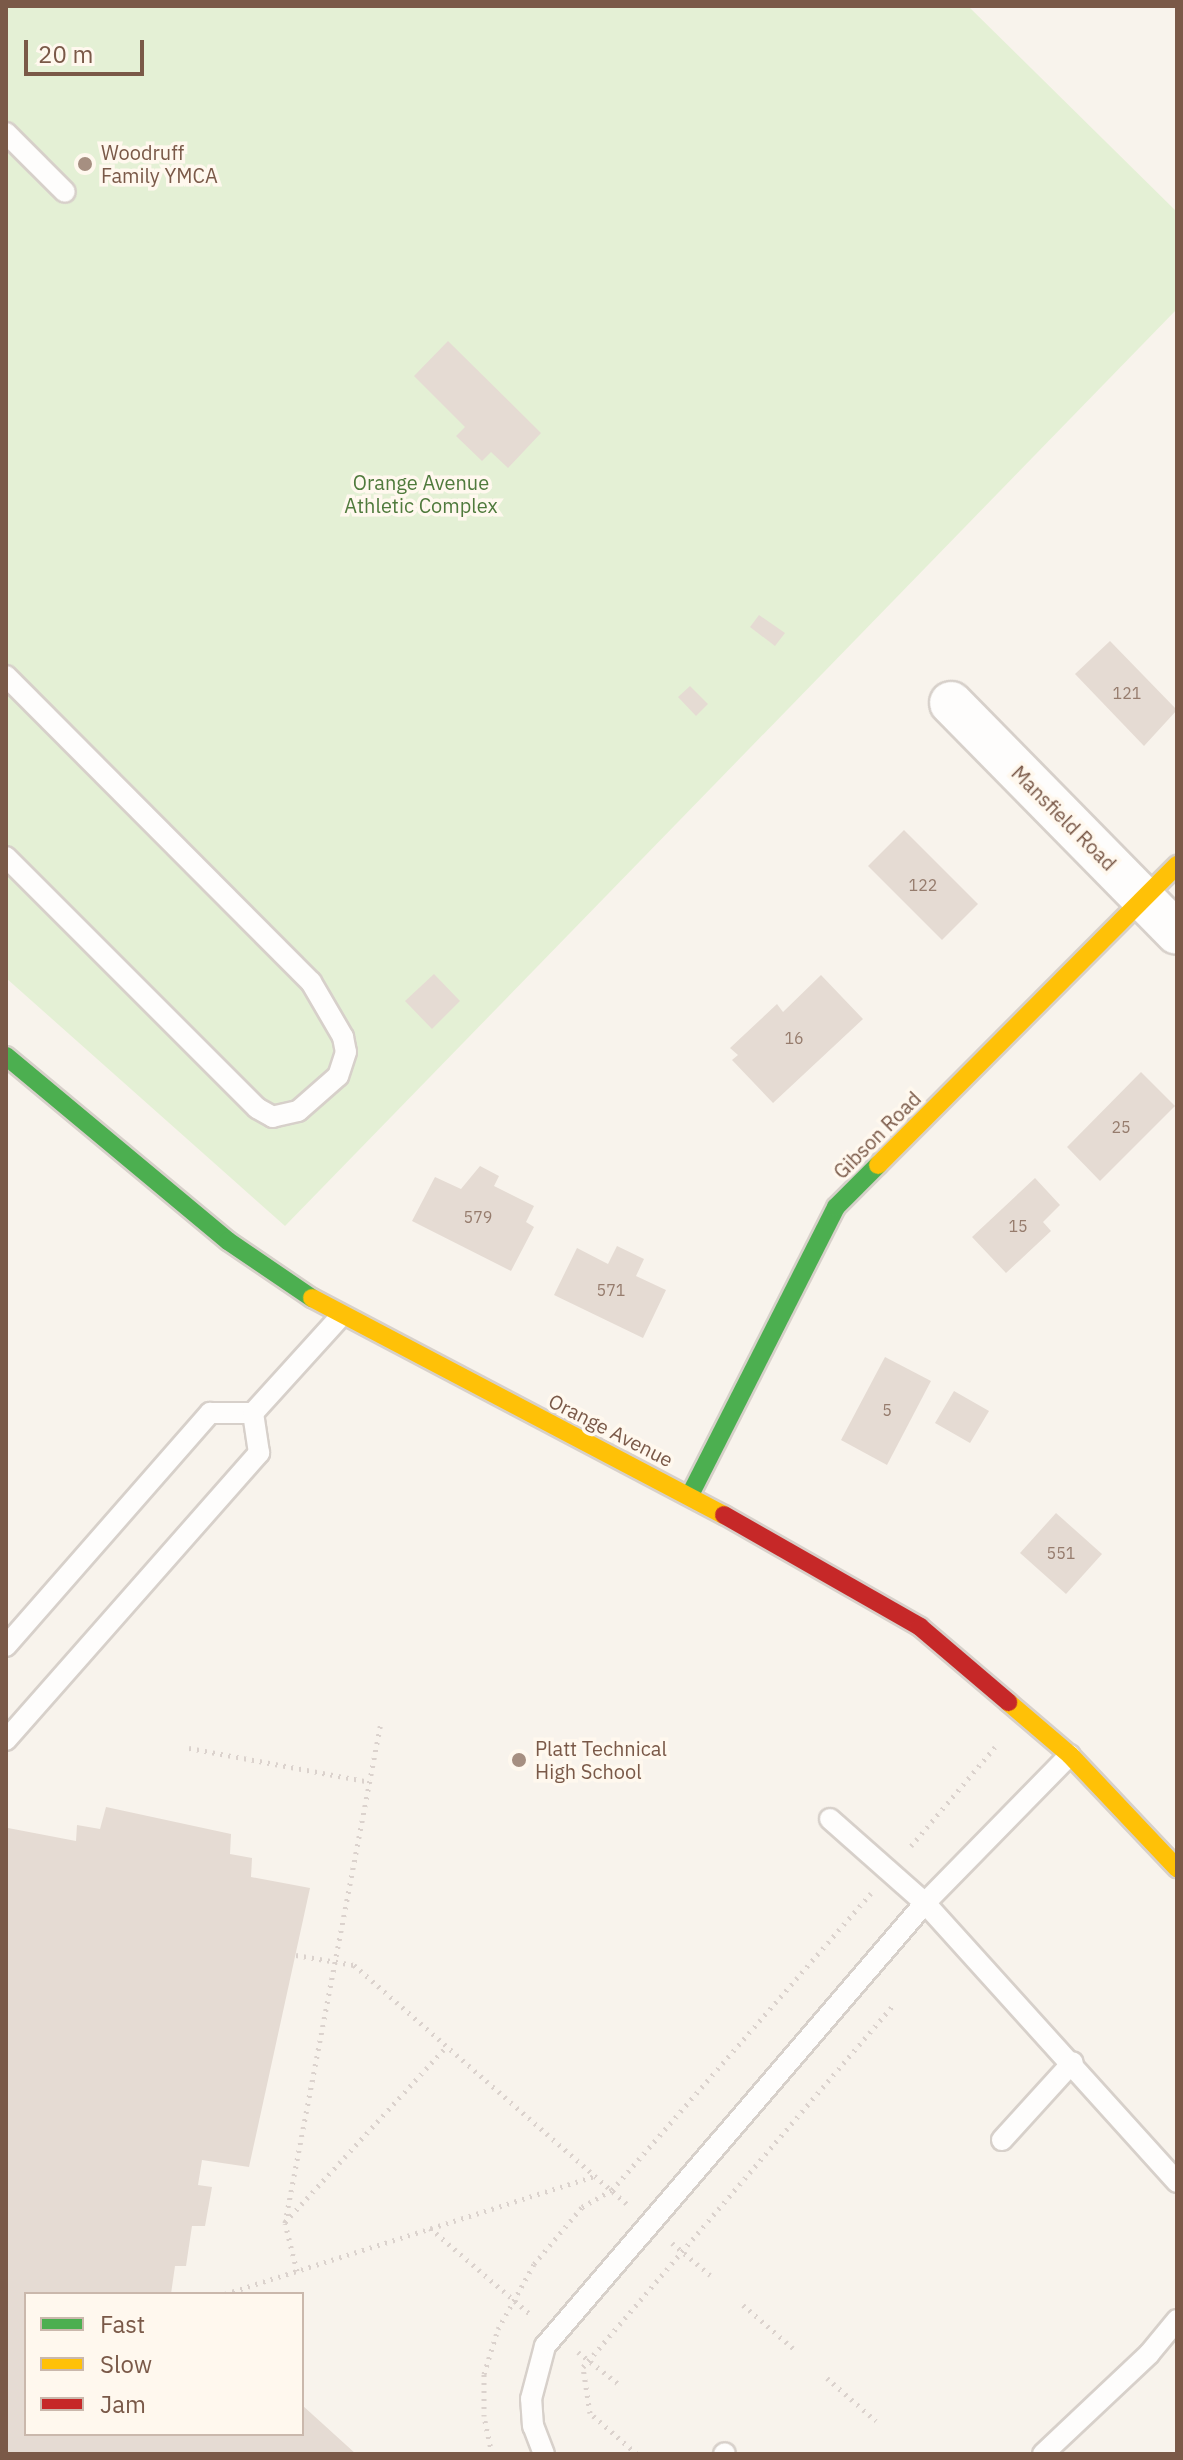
<!DOCTYPE html>
<style>
body{margin:0}
#map{position:relative;width:1183px;height:2460px;overflow:hidden;background:#f8f3ec;font-family:"IBM Plex Sans",sans-serif}
div>[style]{position:absolute}
.green>*{inset:0;background:#e4f0d5}
.building>*{inset:0;background:#e5dbd3}
.path>*{height:5px;margin-top:-2.5px;transform-origin:0;background:repeating-linear-gradient(90deg,#dbd2cd 0 2px,transparent 0 8px)}
.roads{filter:drop-shadow(2px 0 #d7d0ca) drop-shadow(-2px 0 #d7d0ca) drop-shadow(0 2px #d7d0ca) drop-shadow(0 -2px #d7d0ca)}
.lane>*{height:20px;margin:-10px;padding:0 10px;transform-origin:10px;border-radius:10px;background:#fefdfc}
.street>*{height:42px;margin:-21px;padding:0 21px;transform-origin:21px;border-radius:21px;background:#fefdfc}
.fast>*{height:18px;margin:-9px;padding:0 9px;transform-origin:9px;border-radius:9px;background:#4caf50}
.slow>*{height:18px;margin:-9px;padding:0 9px;transform-origin:9px;border-radius:9px;background:#ffc107}
.jam>*{height:18px;margin:-9px;padding:0 9px;transform-origin:9px;border-radius:9px;background:#c62828}
.dots>*{width:22px;height:22px;translate:-50% -50%;box-sizing:border-box;border:4px solid #fff8ee;border-radius:50%}
span{translate:-50% -50%;white-space:nowrap;text-align:center;line-height:1.15;-webkit-text-stroke:7px #fff8ee;paint-order:stroke}
.number-label{font-size:16px;color:#967c6d}
.number-label span{-webkit-text-stroke-width:0}
.poi-label{font-size:20px;color:#7a5948}
.left{translate:0 -50%;text-align:left}
.park-label{font-size:20px;color:#4f7a3c}
.street-label{font-size:20px;color:#7a5948}
.frame{position:absolute;inset:0;border:8px solid #7a5948;pointer-events:none}
.legend{position:absolute;left:24px;top:2292px;width:280px;height:144px;box-sizing:border-box;background:#fff8ee;border:2px solid #cab8ac;margin:0;padding:10px 14px;list-style:none;font-size:24px;color:#7a5948}
.legend li{display:flex;align-items:center;gap:16px;height:40px}
.legend b{width:40px;border:2px solid #cab8ac}
.scale{position:absolute;left:24px;top:40px;width:120px;height:36px;box-sizing:border-box;border:4px solid #7a5948;border-top:0;padding-left:10px;font-size:24px;line-height:28px;white-space:nowrap;color:#7a5948;-webkit-text-stroke:6px #fff8ee;paint-order:stroke}
</style>
<div id="map">
<div class="green">
<div style="clip-path:polygon(6px 6px,968px 6px,1177px 212px,1177px 309px,285px 1226px,6px 978px)"></div>
</div>
<div class="building">
<div style="clip-path:polygon(448px 341px,541px 433px,508px 468px,491px 452px,482px 461px,456px 436px,465px 427px,414px 376px)"></div>
<div style="clip-path:polygon(759px 615px,785px 633px,775px 646px,750px 627px)"></div>
<div style="clip-path:polygon(1110px 641px,1177px 710px,1144px 746px,1075px 674px)"></div>
<div style="clip-path:polygon(690px 686px,708px 704px,696px 716px,678px 697px)"></div>
<div style="clip-path:polygon(904px 830px,978px 904px,942px 940px,868px 866px)"></div>
<div style="clip-path:polygon(434px 974px,460px 1001px,432px 1029px,405px 1001px)"></div>
<div style="clip-path:polygon(821px 975px,863px 1019px,773px 1103px,732px 1060px,738px 1055px,730px 1048px,777px 1004px,783px 1012px)"></div>
<div style="clip-path:polygon(1141px 1072px,1175px 1106px,1100px 1181px,1067px 1147px)"></div>
<div style="clip-path:polygon(480px 1166px,499px 1176px,494px 1186px,534px 1206px,526px 1222px,534px 1227px,511px 1271px,412px 1221px,435px 1177px,461px 1189px)"></div>
<div style="clip-path:polygon(1035px 1178px,1060px 1205px,1043px 1222px,1051px 1231px,1006px 1273px,972px 1237px)"></div>
<div style="clip-path:polygon(617px 1246px,644px 1259px,636px 1276px,666px 1290px,643px 1338px,554px 1295px,577px 1248px,608px 1264px)"></div>
<div style="clip-path:polygon(885px 1357px,931px 1381px,887px 1465px,841px 1440px)"></div>
<div style="clip-path:polygon(954px 1391px,989px 1411px,970px 1443px,935px 1423px)"></div>
<div style="clip-path:polygon(1056px 1513px,1102px 1554px,1066px 1594px,1020px 1553px)"></div>
<div style="clip-path:polygon(106px 1807px,231px 1834px,230px 1854px,252px 1858px,251px 1877px,310px 1888px,249px 2167px,202px 2160px,198px 2185px,212px 2187px,205px 2226px,192px 2226px,186px 2266px,175px 2266px,171px 2294px,26px 2294px,26px 2434px,302px 2434px,302px 2405px,356px 2454px,6px 2454px,6px 1839px,8px 1828px,76px 1841px,77px 1825px,100px 1829px)"></div>
</div>
<div class="path">
<div style="left:189px;top:1748px;width:184px;rotate:10.6deg"></div>
<div style="left:911px;top:1846px;width:130px;rotate:-49.7deg"></div>
<div style="left:296px;top:1955px;width:59px;rotate:9.8deg"></div>
<div style="left:354px;top:1965px;width:363px;rotate:41.2deg"></div>
<div style="left:285px;top:2222px;width:239px;rotate:-47.4deg"></div>
<div style="left:430px;top:2228px;width:133px;rotate:40.7deg"></div>
<div style="left:672px;top:2243px;width:50px;rotate:40.1deg"></div>
<div style="left:297px;top:2271px;width:49px;rotate:-104deg"></div>
<div style="left:285px;top:2223px;width:510px;rotate:-79.15deg"></div>
<div style="left:225px;top:2294px;width:387px;rotate:-17.7deg"></div>
<div style="left:743px;top:2305px;width:66px;rotate:40.7deg"></div>
<div style="left:578px;top:2352px;width:53px;rotate:38.2deg"></div>
<div style="left:827px;top:2378px;width:65px;rotate:41.3deg"></div>
<div style="left:492px;top:2454px;width:39px;rotate:-102deg"></div>
<div style="left:484px;top:2416px;width:42px;rotate:-90deg"></div>
<div style="left:484px;top:2374px;width:47px;rotate:-72.7deg"></div>
<div style="left:498px;top:2329px;width:74px;rotate:-61deg"></div>
<div style="left:534px;top:2264px;width:75px;rotate:-49.9deg"></div>
<div style="left:582px;top:2207px;width:34px;rotate:-30deg"></div>
<div style="left:612px;top:2190px;width:394px;rotate:-48.9deg"></div>
<div style="left:637px;top:2454px;width:62px;rotate:-138.9deg"></div>
<div style="left:590px;top:2413px;width:47px;rotate:-98.7deg"></div>
<div style="left:583px;top:2367px;width:477px;rotate:-49.4deg"></div>
</div>
<div class="roads">
<div class="lane">
<div style="left:6px;top:133px;width:83px;rotate:45deg"></div>
<div style="left:6px;top:676px;width:432px;rotate:45.1deg"></div>
<div style="left:311px;top:982px;width:64px;rotate:59.8deg"></div>
<div style="left:343px;top:1037px;width:15px;rotate:79deg"></div>
<div style="left:346px;top:1052px;width:25px;rotate:108deg"></div>
<div style="left:338px;top:1076px;width:53px;rotate:138.8deg"></div>
<div style="left:298px;top:1111px;width:26px;rotate:167deg"></div>
<div style="left:273px;top:1117px;width:18px;rotate:-151deg"></div>
<div style="left:257px;top:1108px;width:355px;rotate:-135deg"></div>
<div style="left:6px;top:1646px;width:310px;rotate:-48.8deg"></div>
<div style="left:210px;top:1413px;width:43px"></div>
<div style="left:253px;top:1413px;width:130px;rotate:-47.8deg"></div>
<div style="left:6px;top:1740px;width:383px;rotate:-48.6deg"></div>
<div style="left:259px;top:1453px;width:40px;rotate:-98.5deg"></div>
<div style="left:830px;top:1819px;width:127px;rotate:41.5deg"></div>
<div style="left:925px;top:1903px;width:376px;rotate:47.9deg"></div>
<div style="left:1002px;top:2140px;width:105px;rotate:-47.7deg"></div>
<div style="left:544px;top:2454px;width:30px;rotate:-111deg"></div>
<div style="left:533px;top:2426px;width:27px;rotate:-94deg"></div>
<div style="left:531px;top:2399px;width:55px;rotate:-75.2deg"></div>
<div style="left:545px;top:2346px;width:584px;rotate:-49.38deg"></div>
<div style="left:925px;top:1903px;width:207px;rotate:-45.6deg"></div>
<div style="left:724px;top:2454px;width:1px;rotate:-45deg"></div>
<div style="left:1043px;top:2454px;width:146px;rotate:-43.3deg"></div>
<div style="left:1149px;top:2354px;width:44px;rotate:-50.5deg"></div>
</div>
<div class="street">
<div style="left:951px;top:703px;width:322px;rotate:45.5deg"></div>
</div>
<div class="fast">
<div style="left:6px;top:1056px;width:289px;rotate:39.8deg"></div>
<div style="left:228px;top:1241px;width:102px;rotate:34.2deg"></div>
<div style="left:690px;top:1495px;width:323px;rotate:-63.1deg"></div>
<div style="left:836px;top:1207px;width:59px;rotate:-45deg"></div>
</div>
<div class="slow">
<div style="left:878px;top:1165px;width:424px;rotate:-45.1deg"></div>
<div style="left:312px;top:1298px;width:466px;rotate:27.8deg"></div>
<div style="left:1008px;top:1702px;width:82px;rotate:40.5deg"></div>
<div style="left:1070px;top:1755px;width:156px;rotate:46.6deg"></div>
</div>
<div class="jam">
<div style="left:724px;top:1515px;width:226px;rotate:29.7deg"></div>
<div style="left:920px;top:1627px;width:116px;rotate:40.4deg"></div>
</div>
</div>
<div class="dots">
<div style="left:85px;top:164px;background:#a68f81"></div>
<div style="left:519px;top:1760px;background:#a68f81"></div>
</div>
<div class="number-label">
<span style="left:1127px;top:693px">121</span>
<span style="left:923px;top:885px">122</span>
<span style="left:794px;top:1038px">16</span>
<span style="left:1121px;top:1127px">25</span>
<span style="left:478px;top:1217px">579</span>
<span style="left:1018px;top:1226px">15</span>
<span style="left:611px;top:1290px">571</span>
<span style="left:887px;top:1410px">5</span>
<span style="left:1061px;top:1553px">551</span>
</div>
<div class="poi-label">
<span class="left" style="left:101px;top:164px">Woodruff<br>Family YMCA</span>
<span class="left" style="left:535px;top:1760px">Platt Technical<br>High School</span>
</div>
<div class="park-label">
<span style="left:421px;top:494px">Orange Avenue<br>Athletic Complex</span>
</div>
<div class="street-label">
<span style="left:1064px;top:818px;rotate:45deg">Mansfield Road</span>
<span style="left:877px;top:1135px;rotate:-45deg">Gibson Road</span>
<span style="left:611px;top:1430px;rotate:27deg">Orange Avenue</span>
</div>
<div class="frame"></div>
<ul class="legend">
<li><b style="height:10px;background:#4caf50"></b>Fast</li>
<li><b style="height:10px;background:#ffc107"></b>Slow</li>
<li><b style="height:10px;background:#c62828"></b>Jam</li>
</ul>
<div class="scale">20 m</div>
</div>
